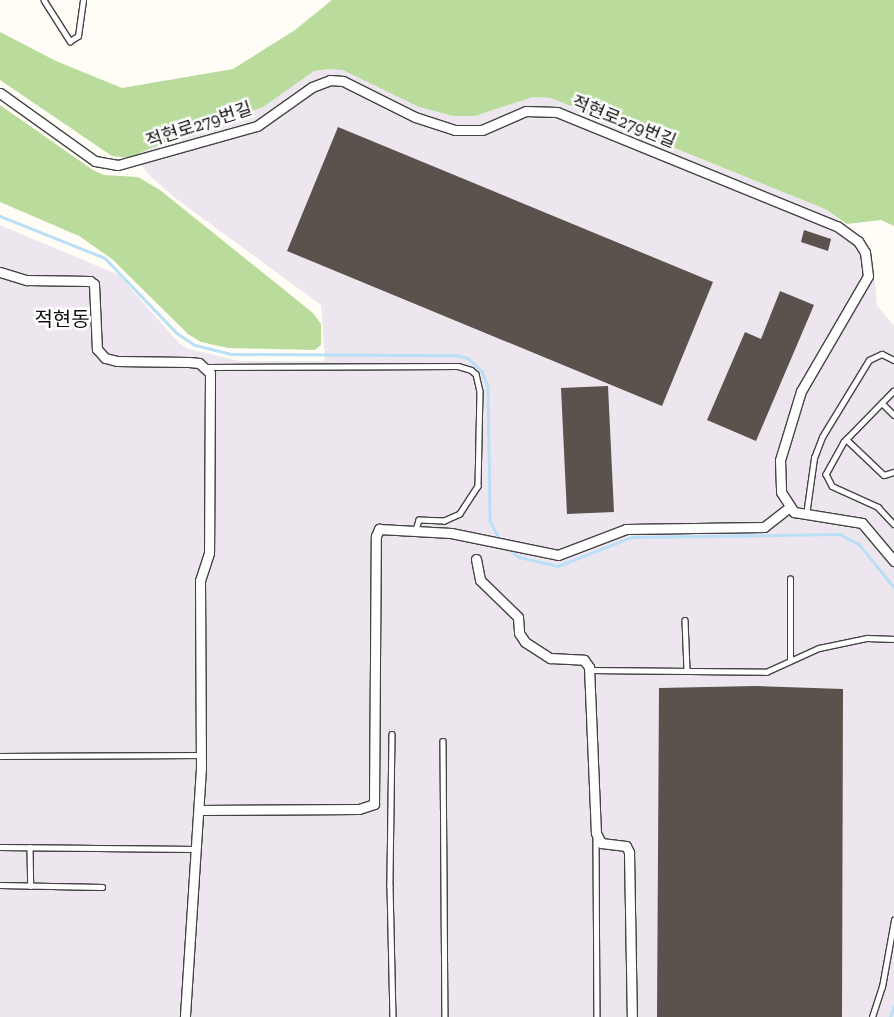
<!DOCTYPE html>
<meta charset="utf-8">
<style>
body{margin:0}
#map{position:relative;width:894px;height:1017px;overflow:hidden;background:#fffdf5;font-family:"Zilla Slab","Noto Sans KR",serif}
div>[style]{position:absolute}
.industrial>*{inset:0;background:#eee6ef}
.forest>*{inset:0;background:#b9dc9c}
.stream>*{height:2.5px;margin:-1.25px;padding:0 1.25px;transform-origin:1.25px;border-radius:1.25px;background:#b9e0f7}
.building>*{inset:0;background:#5a524d}
.roads{filter:drop-shadow(1px 0 #444) drop-shadow(-1px 0 #444) drop-shadow(0 1px #444) drop-shadow(0 -1px #444)}
.service>*{height:4.5px;margin:-2.25px;padding:0 2.25px;transform-origin:2.25px;border-radius:2.25px;background:#fff}
.minor>*{height:9px;margin:-4.5px;padding:0 4.5px;transform-origin:4.5px;border-radius:4.5px;background:#fff}
span{translate:-50% -50%;white-space:nowrap;text-align:center;line-height:1.15;-webkit-text-stroke:5px #fff;paint-order:stroke}
.street-label{font-size:18px;color:#111}
.quarter-label{font-size:20px;color:#111}
</style>
<div id="map">
<div class="industrial">
<div style="clip-path:polygon(330px 69px,343px 69px,419px 107px,453px 116px,475px 116px,533px 97px,551px 98px,825px 209px,862px 238px,873px 260px,877px 305px,894px 326px,894px 1017px,0 1017px,0 225px,119px 275px,179px 343px,189px 349px,239px 361px,325px 361px,321px 305px,175px 198px,151px 177px,137px 159px,138px 154px,146px 150px,231px 122px,314px 71px)"></div>
</div>
<div class="forest">
<div style="clip-path:polygon(332px 0,894px 0,894px 226px,881px 220px,847px 224px,825px 209px,551px 98px,533px 97px,475px 116px,453px 116px,419px 107px,343px 70px,330px 69px,314px 71px,263px 107px,146px 150px,138px 154px,137px 159px,112px 156px,0 80px,0 32px,56px 61px,122px 88px,233px 69px,295px 30px)"></div>
<div style="clip-path:polygon(0 105px,93px 170px,104px 175px,138px 177px,160px 190px,313px 313px,321px 324px,321px 345px,315px 350px,228px 348px,201px 342px,188px 334px,112px 259px,79px 236px,0 202px)"></div>
</div>
<div class="stream">
<div style="left:0;top:216px;width:113px;rotate:21.8deg"></div>
<div style="left:105px;top:258px;width:104px;rotate:46.2deg"></div>
<div style="left:177px;top:333px;width:22px;rotate:34deg"></div>
<div style="left:195px;top:345px;width:37px;rotate:14deg"></div>
<div style="left:231px;top:354px;width:225px;rotate:0.3deg"></div>
<div style="left:456px;top:355px;width:12px;rotate:14deg"></div>
<div style="left:468px;top:358px;width:19px;rotate:43deg"></div>
<div style="left:482px;top:371px;width:17px;rotate:69deg"></div>
<div style="left:488px;top:387px;width:134px;rotate:89.1deg"></div>
<div style="left:490px;top:521px;width:21px;rotate:62deg"></div>
<div style="left:505px;top:546px;width:18px;rotate:38deg"></div>
<div style="left:519px;top:557px;width:40px;rotate:13deg"></div>
<div style="left:558px;top:566px;width:79px;rotate:-21.4deg"></div>
<div style="left:632px;top:537px;width:208px;rotate:-0.8deg"></div>
<div style="left:840px;top:534px;width:21px;rotate:28deg"></div>
<div style="left:859px;top:544px;width:55px;rotate:50.9deg"></div>
<div style="left:890px;top:1017px;width:12px;rotate:-70deg"></div>
</div>
<div class="building">
<div style="clip-path:polygon(338px 127px,713px 282px,662px 406px,287px 251px)"></div>
<div style="clip-path:polygon(804px 230px,831px 239px,828px 251px,801px 242px)"></div>
<div style="clip-path:polygon(780px 291px,814px 305px,756px 441px,707px 420px,745px 332px,761px 339px)"></div>
<div style="clip-path:polygon(608px 386px,614px 512px,567px 514px,561px 388px)"></div>
<div style="clip-path:polygon(755px 686px,843px 689px,842px 1017px,657px 1017px,659px 688px)"></div>
</div>
<div class="roads">
<div class="service">
<div style="left:44px;top:0;width:49px;rotate:57.6deg"></div>
<div style="left:70px;top:41px;width:9px;rotate:-32deg"></div>
<div style="left:78px;top:36px;width:36px;rotate:-82deg"></div>
<div style="left:206px;top:367px;width:252px;rotate:-0.2deg"></div>
<div style="left:458px;top:366px;width:14px;rotate:17deg"></div>
<div style="left:471px;top:370px;width:6px;rotate:39deg"></div>
<div style="left:476px;top:374px;width:17px;rotate:77deg"></div>
<div style="left:480px;top:391px;width:95px;rotate:91.2deg"></div>
<div style="left:478px;top:486px;width:33px;rotate:123deg"></div>
<div style="left:460px;top:514px;width:17px;rotate:156deg"></div>
<div style="left:444px;top:521px;width:25px;rotate:-178deg"></div>
<div style="left:419px;top:520px;width:10px;rotate:107deg"></div>
<div style="left:894px;top:391px;width:71px;rotate:134.4deg"></div>
<div style="left:844px;top:442px;width:37px;rotate:119deg"></div>
<div style="left:826px;top:474px;width:13px;rotate:63deg"></div>
<div style="left:832px;top:486px;width:51px;rotate:24.5deg"></div>
<div style="left:878px;top:507px;width:23px;rotate:47deg"></div>
<div style="left:882px;top:403px;width:17px;rotate:45deg"></div>
<div style="left:846px;top:439px;width:52px;rotate:43.5deg"></div>
<div style="left:884px;top:475px;width:10px;rotate:-17deg"></div>
<div style="left:806px;top:515px;width:58px;rotate:-82deg"></div>
<div style="left:814px;top:458px;width:22px;rotate:-69deg"></div>
<div style="left:822px;top:437px;width:90px;rotate:-58.6deg"></div>
<div style="left:869px;top:360px;width:14px;rotate:-25deg"></div>
<div style="left:882px;top:354px;width:13px;rotate:27deg"></div>
<div style="left:685px;top:620px;width:50px;rotate:87.7deg"></div>
<div style="left:790px;top:661px;width:82px;rotate:-90deg"></div>
<div style="left:589px;top:670px;width:177px;rotate:0.6deg"></div>
<div style="left:766px;top:672px;width:58px;rotate:-24.4deg"></div>
<div style="left:819px;top:648px;width:49px;rotate:-11.8deg"></div>
<div style="left:867px;top:638px;width:27px;rotate:2deg"></div>
<div style="left:392px;top:734px;width:152px;rotate:90.8deg"></div>
<div style="left:390px;top:886px;width:131px;rotate:88.7deg"></div>
<div style="left:443px;top:741px;width:276px;rotate:89.6deg"></div>
<div style="left:0;top:756px;width:200px;rotate:-0.3deg"></div>
<div style="left:596px;top:837px;width:180px;rotate:89.7deg"></div>
<div style="left:0;top:847px;width:195px;rotate:0.6deg"></div>
<div style="left:30px;top:847px;width:39px;rotate:89deg"></div>
<div style="left:0;top:885px;width:102px;rotate:1.1deg"></div>
<div style="left:872px;top:1017px;width:32px;rotate:-72deg"></div>
<div style="left:882px;top:987px;width:68px;rotate:-79.8deg"></div>
</div>
<div class="minor">
<div style="left:0;top:93px;width:117px;rotate:35.6deg"></div>
<div style="left:95px;top:161px;width:23px;rotate:10deg"></div>
<div style="left:118px;top:165px;width:144px;rotate:-15.7deg"></div>
<div style="left:257px;top:126px;width:67px;rotate:-35.3deg"></div>
<div style="left:312px;top:87px;width:19px;rotate:-21deg"></div>
<div style="left:330px;top:80px;width:13px;rotate:4deg"></div>
<div style="left:343px;top:81px;width:80px;rotate:26.6deg"></div>
<div style="left:415px;top:117px;width:42px;rotate:18deg"></div>
<div style="left:455px;top:130px;width:27px"></div>
<div style="left:482px;top:130px;width:48px;rotate:-23.4deg"></div>
<div style="left:526px;top:111px;width:31px;rotate:2deg"></div>
<div style="left:557px;top:112px;width:302px;rotate:22.2deg"></div>
<div style="left:837px;top:226px;width:26px;rotate:36deg"></div>
<div style="left:858px;top:241px;width:13px;rotate:58deg"></div>
<div style="left:865px;top:252px;width:24px;rotate:83deg"></div>
<div style="left:868px;top:276px;width:133px;rotate:120.2deg"></div>
<div style="left:801px;top:391px;width:72px;rotate:106.9deg"></div>
<div style="left:780px;top:460px;width:32px;rotate:88deg"></div>
<div style="left:781px;top:492px;width:24px;rotate:57deg"></div>
<div style="left:794px;top:512px;width:69px;rotate:9.2deg"></div>
<div style="left:862px;top:523px;width:50px;rotate:49.9deg"></div>
<div style="left:0;top:272px;width:28px;rotate:17deg"></div>
<div style="left:27px;top:280px;width:63px;rotate:0.9deg"></div>
<div style="left:90px;top:281px;width:5px;rotate:37deg"></div>
<div style="left:94px;top:284px;width:65px;rotate:87.4deg"></div>
<div style="left:97px;top:349px;width:12px;rotate:48deg"></div>
<div style="left:105px;top:358px;width:12px;rotate:14deg"></div>
<div style="left:117px;top:361px;width:72px;rotate:0.8deg"></div>
<div style="left:189px;top:362px;width:10px;rotate:6deg"></div>
<div style="left:199px;top:363px;width:15px;rotate:42deg"></div>
<div style="left:210px;top:373px;width:180px;rotate:90.3deg"></div>
<div style="left:209px;top:553px;width:28px;rotate:108deg"></div>
<div style="left:200px;top:580px;width:188px;rotate:89.7deg"></div>
<div style="left:201px;top:768px;width:250px;rotate:93.7deg"></div>
<div style="left:476px;top:559px;width:21px;rotate:79deg"></div>
<div style="left:480px;top:580px;width:53px;rotate:44.2deg"></div>
<div style="left:518px;top:617px;width:16px;rotate:86deg"></div>
<div style="left:519px;top:633px;width:11px;rotate:56deg"></div>
<div style="left:525px;top:642px;width:30px;rotate:33deg"></div>
<div style="left:550px;top:658px;width:34px;rotate:3deg"></div>
<div style="left:584px;top:660px;width:9px;rotate:54deg"></div>
<div style="left:589px;top:667px;width:166px;rotate:87.6deg"></div>
<div style="left:596px;top:833px;width:11px;rotate:63deg"></div>
<div style="left:601px;top:843px;width:25px;rotate:7deg"></div>
<div style="left:626px;top:846px;width:7px;rotate:63deg"></div>
<div style="left:629px;top:852px;width:165px;rotate:89deg"></div>
<div style="left:199px;top:810px;width:160px;rotate:-0.4deg"></div>
<div style="left:359px;top:809px;width:16px;rotate:-18deg"></div>
<div style="left:374px;top:804px;width:268px;rotate:-89.6deg"></div>
<div style="left:376px;top:536px;width:8px;rotate:-67deg"></div>
<div style="left:379px;top:529px;width:72px;rotate:3.2deg"></div>
<div style="left:451px;top:533px;width:109px;rotate:11.6deg"></div>
<div style="left:558px;top:555px;width:73px;rotate:-20.9deg"></div>
<div style="left:626px;top:529px;width:138px;rotate:-0.8deg"></div>
<div style="left:764px;top:527px;width:33px;rotate:-38deg"></div>
</div>
</div>
<div class="street-label">
<span style="left:624px;top:122px;rotate:22deg">적현로279번길</span>
<span style="left:199px;top:125px;rotate:-18deg">적현로279번길</span>
</div>
<div class="quarter-label">
<span style="left:62px;top:319px">적현동</span>
</div>
</div>
